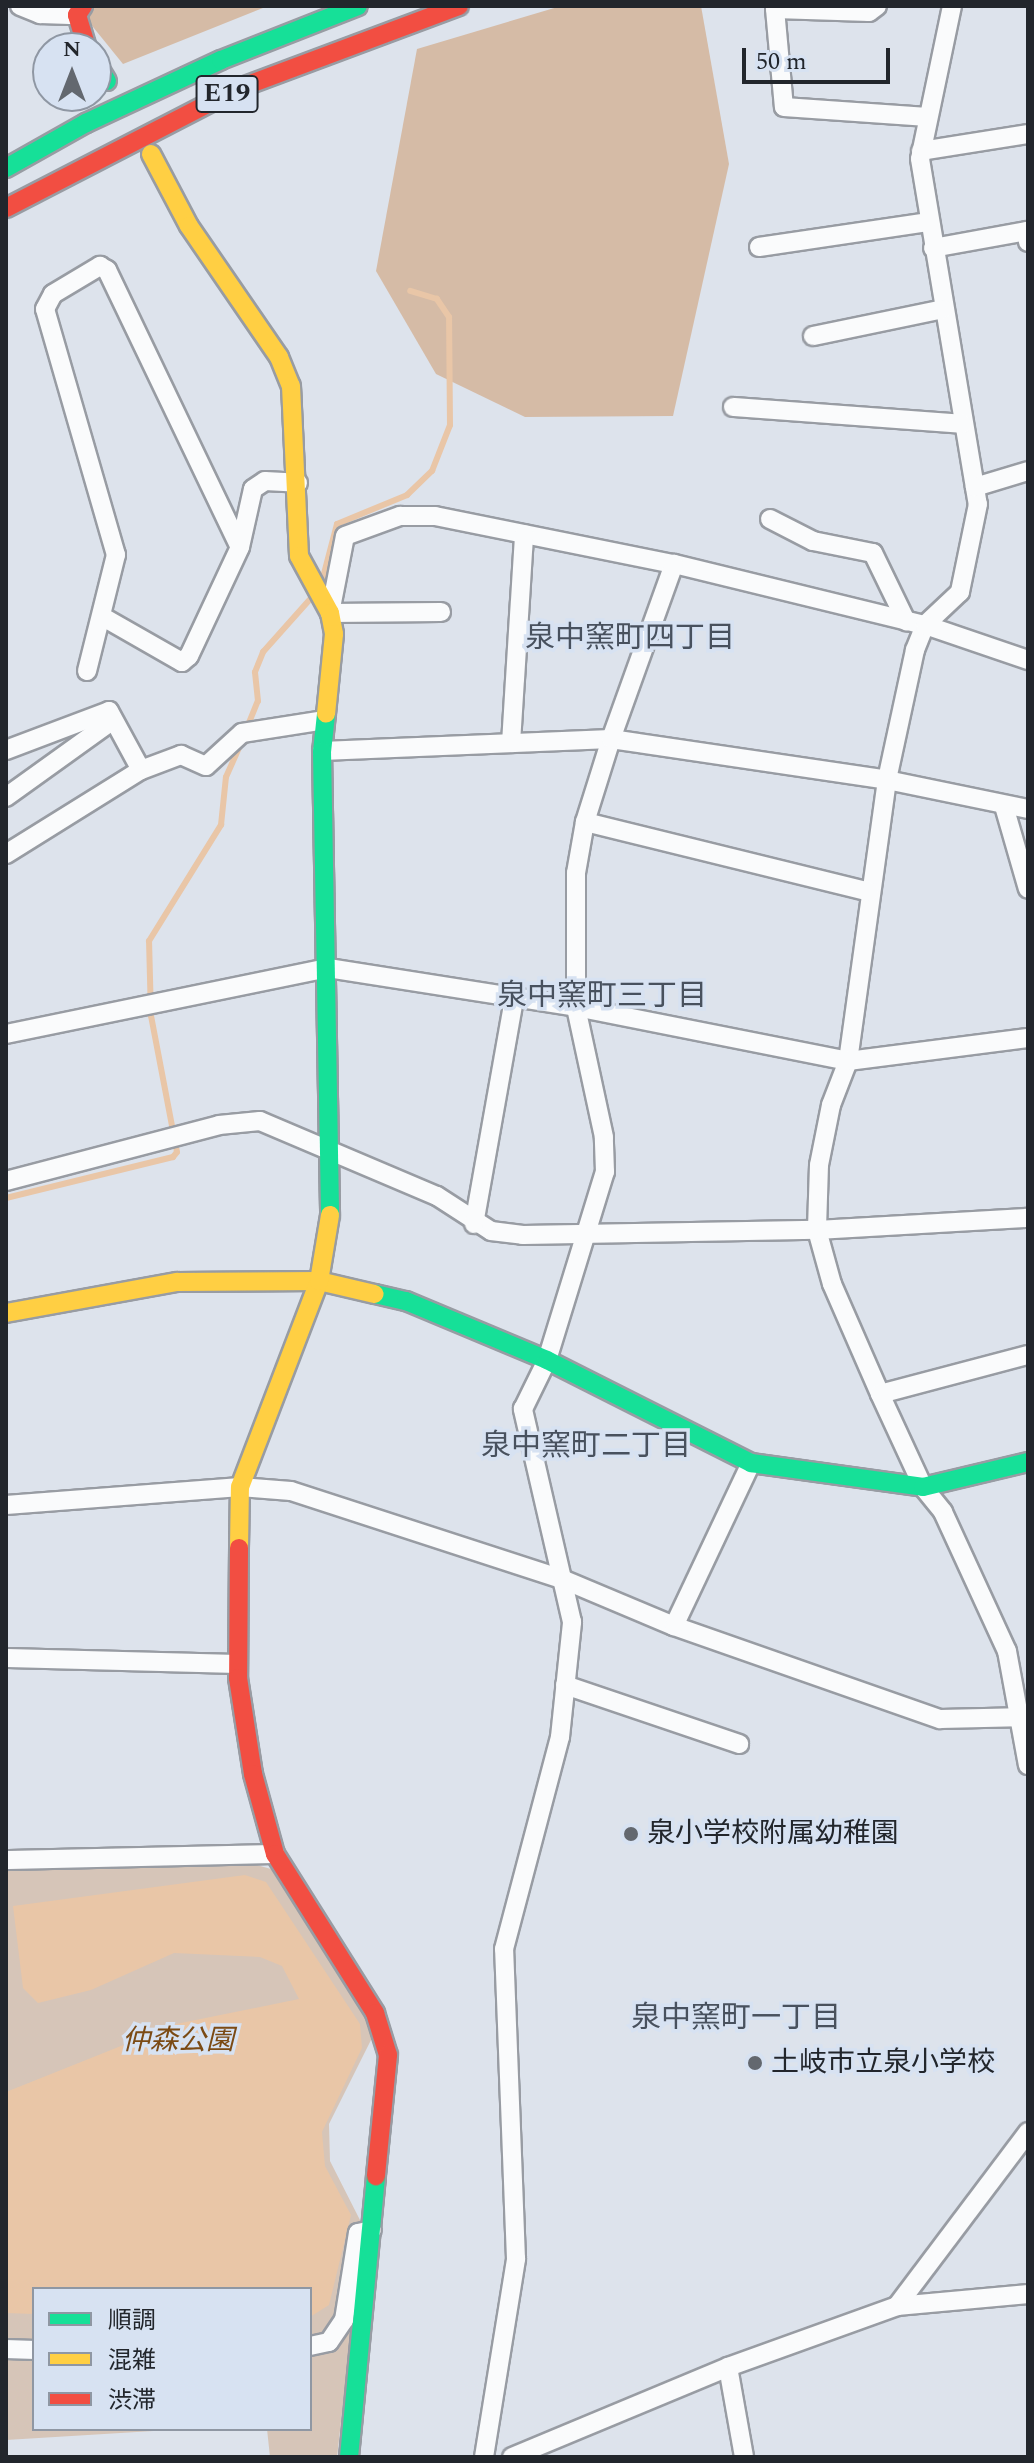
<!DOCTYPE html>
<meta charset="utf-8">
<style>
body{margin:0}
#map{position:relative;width:1034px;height:2463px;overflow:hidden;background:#dde3ec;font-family:Spectral,"Noto Sans JP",serif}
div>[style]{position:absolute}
.green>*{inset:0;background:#d6c5b8}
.forest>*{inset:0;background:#d5bba6}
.water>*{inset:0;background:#e9c6a7}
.stream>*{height:6px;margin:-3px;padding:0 3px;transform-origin:3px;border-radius:3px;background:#e9c6a7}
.roads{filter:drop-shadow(2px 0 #989ca3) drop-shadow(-2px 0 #989ca3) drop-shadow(0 2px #989ca3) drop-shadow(0 -2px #989ca3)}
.street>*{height:18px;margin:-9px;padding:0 9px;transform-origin:9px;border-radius:9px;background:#fafbfc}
.fast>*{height:18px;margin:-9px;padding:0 9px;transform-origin:9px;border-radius:9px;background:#16e098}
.slow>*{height:18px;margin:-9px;padding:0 9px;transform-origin:9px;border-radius:9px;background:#ffcf43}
.jam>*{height:18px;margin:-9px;padding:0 9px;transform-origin:9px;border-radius:9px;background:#f24e42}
.dots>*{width:22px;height:22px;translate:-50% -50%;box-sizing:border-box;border:4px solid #d7e2f2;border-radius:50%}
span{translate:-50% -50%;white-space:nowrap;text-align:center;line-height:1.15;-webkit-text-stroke:7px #d7e2f2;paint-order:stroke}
.shield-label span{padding:2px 6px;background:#d7e2f2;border:2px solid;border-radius:6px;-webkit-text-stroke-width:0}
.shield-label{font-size:26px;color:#22262c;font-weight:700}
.poi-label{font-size:28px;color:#22262c}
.left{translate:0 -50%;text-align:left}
.park-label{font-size:28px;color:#7b4a14;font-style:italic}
.neighbourhood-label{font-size:30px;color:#48515e}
.frame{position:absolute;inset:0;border:8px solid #22262c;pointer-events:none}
.legend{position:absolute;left:32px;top:2287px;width:280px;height:144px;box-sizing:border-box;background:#d7e2f2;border:2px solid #8f97a3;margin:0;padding:10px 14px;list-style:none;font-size:24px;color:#22262c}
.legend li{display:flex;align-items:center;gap:16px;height:40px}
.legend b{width:40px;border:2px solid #8f97a3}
.north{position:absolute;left:32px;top:32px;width:80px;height:80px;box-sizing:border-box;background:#d7e2f2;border:2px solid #8f97a3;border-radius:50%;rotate:0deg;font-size:22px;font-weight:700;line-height:32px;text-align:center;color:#22262c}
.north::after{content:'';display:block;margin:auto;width:28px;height:36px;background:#63686f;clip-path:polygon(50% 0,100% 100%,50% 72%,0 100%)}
.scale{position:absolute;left:742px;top:48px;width:148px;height:36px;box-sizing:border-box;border:4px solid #22262c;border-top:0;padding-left:10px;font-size:24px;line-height:28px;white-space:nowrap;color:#22262c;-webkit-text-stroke:6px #d7e2f2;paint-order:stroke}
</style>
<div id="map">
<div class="green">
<div style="clip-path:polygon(243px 1861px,271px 1869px,361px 2005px,373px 2036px,329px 2124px,330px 2161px,363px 2226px,337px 2457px,270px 2457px,267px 2429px,310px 2429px,310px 2289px,34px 2289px,34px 2429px,186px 2429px,6px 2440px,6px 1867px)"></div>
</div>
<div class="forest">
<div style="clip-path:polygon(76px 6px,268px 6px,123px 64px)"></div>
<div style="clip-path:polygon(561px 6px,701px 6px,729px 164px,673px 416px,525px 417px,436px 374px,376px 271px,417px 49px)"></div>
</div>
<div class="water">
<div style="clip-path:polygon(245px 1875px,266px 1882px,360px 2024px,362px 2048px,322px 2132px,325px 2166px,351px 2215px,329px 2305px,310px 2317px,310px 2289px,34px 2289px,34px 2314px,6px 2313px,6px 2092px,176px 2024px,299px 1999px,282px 1966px,260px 1957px,174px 1953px,91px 1990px,38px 2003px,23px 1988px,13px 1906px)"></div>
</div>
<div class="stream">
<div style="left:321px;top:585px;width:63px;rotate:-75.3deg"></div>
<div style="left:337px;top:524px;width:76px;rotate:-22.5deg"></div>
<div style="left:407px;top:495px;width:35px;rotate:-44deg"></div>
<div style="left:432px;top:471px;width:49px;rotate:-68.6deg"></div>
<div style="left:450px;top:425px;width:108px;rotate:-90.5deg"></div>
<div style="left:449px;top:317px;width:22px;rotate:-124deg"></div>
<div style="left:437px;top:299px;width:28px;rotate:-163deg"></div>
<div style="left:246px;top:730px;width:31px;rotate:-68deg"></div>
<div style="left:258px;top:701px;width:29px;rotate:-96deg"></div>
<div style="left:255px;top:672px;width:22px;rotate:-68deg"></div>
<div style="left:263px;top:652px;width:74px;rotate:-48.3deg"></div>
<div style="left:6px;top:1198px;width:172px;rotate:-13.8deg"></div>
<div style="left:173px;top:1157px;width:6px;rotate:-51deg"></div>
<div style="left:177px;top:1152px;width:138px;rotate:-100.8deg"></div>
<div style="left:151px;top:1016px;width:75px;rotate:-91.5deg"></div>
<div style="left:149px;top:941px;width:137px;rotate:-58.2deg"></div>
<div style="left:221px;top:825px;width:48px;rotate:-84.1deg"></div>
<div style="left:226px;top:777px;width:39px;rotate:-66deg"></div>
</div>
<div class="roads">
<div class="street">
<div style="left:20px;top:6px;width:22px;rotate:22deg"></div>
<div style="left:40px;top:14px;width:37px;rotate:2deg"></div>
<div style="left:877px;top:6px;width:10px;rotate:143deg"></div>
<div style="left:869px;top:12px;width:94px;rotate:-178.2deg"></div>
<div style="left:775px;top:9px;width:98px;rotate:84.8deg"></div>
<div style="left:784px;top:107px;width:144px;rotate:4deg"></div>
<div style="left:952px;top:6px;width:156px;rotate:101.8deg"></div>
<div style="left:920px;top:159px;width:350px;rotate:80.5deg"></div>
<div style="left:978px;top:504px;width:90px;rotate:101.6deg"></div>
<div style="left:960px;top:592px;width:48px;rotate:136.7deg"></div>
<div style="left:925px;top:625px;width:27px;rotate:112deg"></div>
<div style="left:915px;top:650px;width:133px;rotate:102.2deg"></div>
<div style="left:887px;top:780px;width:284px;rotate:97.9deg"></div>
<div style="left:848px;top:1061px;width:47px;rotate:111.1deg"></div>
<div style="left:831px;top:1105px;width:61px;rotate:101.3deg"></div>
<div style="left:819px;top:1165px;width:65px;rotate:91.8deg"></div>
<div style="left:817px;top:1230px;width:56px;rotate:74.5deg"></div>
<div style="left:832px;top:1284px;width:120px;rotate:66.4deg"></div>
<div style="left:880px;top:1394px;width:102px;rotate:65.2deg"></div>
<div style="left:923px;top:1487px;width:32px;rotate:51deg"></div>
<div style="left:943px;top:1512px;width:153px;rotate:65.3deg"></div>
<div style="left:1007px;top:1651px;width:116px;rotate:79.6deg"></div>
<div style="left:921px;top:151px;width:108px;rotate:-9deg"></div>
<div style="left:759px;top:247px;width:172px;rotate:-8.4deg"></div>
<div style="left:933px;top:248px;width:96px;rotate:-10.3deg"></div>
<div style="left:1027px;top:231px;width:11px;rotate:85deg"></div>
<div style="left:813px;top:336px;width:133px;rotate:-11.7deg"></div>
<div style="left:733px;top:407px;width:230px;rotate:4.2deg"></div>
<div style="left:975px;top:487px;width:55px;rotate:-16.8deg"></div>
<div style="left:770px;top:519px;width:48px;rotate:27.1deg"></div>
<div style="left:813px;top:541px;width:61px;rotate:11.3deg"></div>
<div style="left:873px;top:553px;width:76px;rotate:64.1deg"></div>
<div style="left:441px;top:612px;width:111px;rotate:179.5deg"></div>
<div style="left:330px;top:613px;width:78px;rotate:-79deg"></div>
<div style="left:345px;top:536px;width:59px;rotate:-20deg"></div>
<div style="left:400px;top:516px;width:35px"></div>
<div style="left:435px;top:516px;width:244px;rotate:11.4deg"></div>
<div style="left:674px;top:564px;width:258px;rotate:13.7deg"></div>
<div style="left:925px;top:625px;width:109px;rotate:18.8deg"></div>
<div style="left:103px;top:617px;width:91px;rotate:29.7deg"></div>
<div style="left:182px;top:662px;width:9px;rotate:-41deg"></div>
<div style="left:189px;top:656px;width:120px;rotate:-64.9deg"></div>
<div style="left:240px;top:547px;width:59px;rotate:-77.4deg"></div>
<div style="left:253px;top:489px;width:14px;rotate:-34deg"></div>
<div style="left:265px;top:481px;width:33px;rotate:3deg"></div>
<div style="left:87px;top:671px;width:120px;rotate:-76deg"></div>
<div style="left:116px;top:555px;width:256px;rotate:-106.1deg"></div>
<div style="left:45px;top:309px;width:17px;rotate:-62deg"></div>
<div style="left:53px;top:294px;width:55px;rotate:-30.8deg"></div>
<div style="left:100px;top:266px;width:8px;rotate:30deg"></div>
<div style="left:107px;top:270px;width:307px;rotate:64.4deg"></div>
<div style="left:511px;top:743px;width:209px;rotate:-86.4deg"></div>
<div style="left:6px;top:750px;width:110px;rotate:-20.7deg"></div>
<div style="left:109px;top:711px;width:67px;rotate:61.5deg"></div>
<div style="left:322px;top:751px;width:289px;rotate:-2.4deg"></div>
<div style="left:611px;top:739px;width:279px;rotate:8.4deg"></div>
<div style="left:887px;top:780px;width:144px;rotate:11.6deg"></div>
<div style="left:6px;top:797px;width:132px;rotate:-35.7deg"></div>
<div style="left:1004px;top:806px;width:86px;rotate:73.9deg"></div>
<div style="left:585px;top:822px;width:293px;rotate:13.8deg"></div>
<div style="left:6px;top:854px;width:159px;rotate:-31.9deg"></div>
<div style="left:141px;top:770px;width:43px;rotate:-20.6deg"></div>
<div style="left:181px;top:755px;width:27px;rotate:24deg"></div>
<div style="left:206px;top:766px;width:49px;rotate:-42.5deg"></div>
<div style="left:242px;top:733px;width:84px;rotate:-8.9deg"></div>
<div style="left:6px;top:1034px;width:329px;rotate:-11.6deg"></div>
<div style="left:328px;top:968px;width:251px;rotate:8.9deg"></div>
<div style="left:576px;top:1007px;width:277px;rotate:11.2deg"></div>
<div style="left:848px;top:1061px;width:181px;rotate:-7.3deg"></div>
<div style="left:6px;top:1181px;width:220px;rotate:-14.7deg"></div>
<div style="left:219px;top:1125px;width:41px;rotate:-5.6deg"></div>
<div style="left:260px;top:1121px;width:192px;rotate:23deg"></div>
<div style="left:437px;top:1196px;width:64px;rotate:32.9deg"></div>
<div style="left:491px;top:1231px;width:32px;rotate:7deg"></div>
<div style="left:523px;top:1235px;width:294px;rotate:-1deg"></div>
<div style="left:817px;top:1230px;width:211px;rotate:-3.3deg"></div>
<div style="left:474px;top:1224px;width:228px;rotate:-79.9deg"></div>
<div style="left:880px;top:1394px;width:153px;rotate:-14.8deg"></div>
<div style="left:6px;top:1505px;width:235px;rotate:-4.4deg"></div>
<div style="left:240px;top:1487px;width:51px;rotate:4.5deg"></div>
<div style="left:291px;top:1491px;width:285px;rotate:18deg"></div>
<div style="left:562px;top:1579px;width:121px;rotate:22.8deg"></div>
<div style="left:674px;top:1626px;width:282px;rotate:19.3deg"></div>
<div style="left:940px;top:1719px;width:88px;rotate:-1.3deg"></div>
<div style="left:674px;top:1626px;width:180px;rotate:-64.7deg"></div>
<div style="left:6px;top:1658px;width:232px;rotate:1.5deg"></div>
<div style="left:565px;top:1685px;width:184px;rotate:18.7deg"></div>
<div style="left:6px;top:1860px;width:269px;rotate:-1.3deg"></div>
<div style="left:897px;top:2306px;width:218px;rotate:-53deg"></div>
<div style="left:310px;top:2346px;width:19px;rotate:-12deg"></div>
<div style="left:329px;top:2342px;width:27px;rotate:-56deg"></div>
<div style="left:344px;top:2320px;width:88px;rotate:-80.9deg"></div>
<div style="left:358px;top:2233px;width:14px;rotate:-12deg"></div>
<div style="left:6px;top:2349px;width:28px;rotate:2deg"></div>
<div style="left:728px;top:2367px;width:91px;rotate:79.9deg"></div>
<div style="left:484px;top:2457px;width:201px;rotate:-80.8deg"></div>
<div style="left:516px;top:2259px;width:310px;rotate:-92.2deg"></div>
<div style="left:504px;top:1949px;width:219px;rotate:-75.2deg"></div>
<div style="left:560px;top:1737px;width:116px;rotate:-84deg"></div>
<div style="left:572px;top:1622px;width:219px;rotate:-103deg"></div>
<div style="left:523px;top:1409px;width:55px;rotate:-63.9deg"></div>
<div style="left:547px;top:1360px;width:197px;rotate:-72.9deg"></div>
<div style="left:605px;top:1172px;width:35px;rotate:-92deg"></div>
<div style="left:604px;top:1137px;width:133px;rotate:-102.2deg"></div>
<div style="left:576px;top:1007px;width:134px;rotate:-90deg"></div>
<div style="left:576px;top:873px;width:52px;rotate:-80deg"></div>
<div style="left:585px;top:822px;width:87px;rotate:-72.6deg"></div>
<div style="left:611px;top:739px;width:186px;rotate:-70.2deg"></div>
<div style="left:512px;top:2457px;width:234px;rotate:-22.6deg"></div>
<div style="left:728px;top:2367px;width:180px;rotate:-19.8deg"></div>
<div style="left:897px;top:2306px;width:132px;rotate:-5.2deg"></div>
</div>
<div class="fast">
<div style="left:96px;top:63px;width:21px;rotate:59deg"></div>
<div style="left:6px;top:168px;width:92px;rotate:-29.4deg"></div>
<div style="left:86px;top:123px;width:149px;rotate:-25deg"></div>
<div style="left:221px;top:60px;width:147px;rotate:-21.5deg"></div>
<div style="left:326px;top:714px;width:37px;rotate:96deg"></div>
<div style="left:322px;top:751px;width:464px;rotate:89deg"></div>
<div style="left:375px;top:1294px;width:32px;rotate:13deg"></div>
<div style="left:406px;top:1301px;width:153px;rotate:22.7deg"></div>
<div style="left:547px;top:1360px;width:229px;rotate:26.8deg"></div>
<div style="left:751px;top:1463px;width:174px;rotate:7.9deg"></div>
<div style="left:923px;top:1487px;width:108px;rotate:-13.4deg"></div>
<div style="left:349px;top:2457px;width:282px;rotate:-84.5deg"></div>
</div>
<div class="slow">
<div style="left:151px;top:154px;width:81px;rotate:62.2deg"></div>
<div style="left:189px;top:226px;width:159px;rotate:55.5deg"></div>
<div style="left:279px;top:357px;width:31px;rotate:68deg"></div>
<div style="left:291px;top:386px;width:170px;rotate:87.3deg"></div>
<div style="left:299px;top:556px;width:65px;rotate:61.5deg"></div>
<div style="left:330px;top:613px;width:21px;rotate:79deg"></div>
<div style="left:334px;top:634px;width:80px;rotate:95.7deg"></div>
<div style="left:6px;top:1313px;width:174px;rotate:-10.3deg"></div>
<div style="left:177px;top:1282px;width:142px;rotate:-0.4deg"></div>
<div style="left:319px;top:1281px;width:57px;rotate:13.1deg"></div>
<div style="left:239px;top:1548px;width:61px;rotate:-89.1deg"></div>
<div style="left:240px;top:1487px;width:221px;rotate:-69deg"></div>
<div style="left:319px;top:1281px;width:67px;rotate:-80.5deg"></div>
</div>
<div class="jam">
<div style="left:83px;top:6px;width:11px;rotate:124deg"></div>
<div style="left:77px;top:15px;width:34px;rotate:73deg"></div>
<div style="left:6px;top:208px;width:260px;rotate:-27.3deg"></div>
<div style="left:237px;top:89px;width:237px;rotate:-20.5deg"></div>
<div style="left:239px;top:1548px;width:130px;rotate:90.4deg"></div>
<div style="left:238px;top:1678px;width:97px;rotate:81.1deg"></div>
<div style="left:253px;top:1774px;width:83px;rotate:74.6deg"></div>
<div style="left:275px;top:1854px;width:188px;rotate:57.8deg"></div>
<div style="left:375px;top:2013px;width:44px;rotate:72.8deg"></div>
<div style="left:388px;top:2055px;width:122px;rotate:95.7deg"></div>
</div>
</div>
<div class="dots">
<div style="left:631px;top:1834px;background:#63686f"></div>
<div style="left:755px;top:2063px;background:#63686f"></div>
</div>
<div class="shield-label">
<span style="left:227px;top:94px">E19</span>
</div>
<div class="poi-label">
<span class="left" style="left:647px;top:1834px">泉小学校附属幼稚園</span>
<span class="left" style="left:771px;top:2063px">土岐市立泉小学校</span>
</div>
<div class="park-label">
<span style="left:178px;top:2041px">仲森公園</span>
</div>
<div class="neighbourhood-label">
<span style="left:630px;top:638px">泉中窯町四丁目</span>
<span style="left:602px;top:996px">泉中窯町三丁目</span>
<span style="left:586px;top:1446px">泉中窯町二丁目</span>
<span style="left:736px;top:2018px">泉中窯町一丁目</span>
</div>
<div class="frame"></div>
<ul class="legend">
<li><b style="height:10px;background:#16e098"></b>順調</li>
<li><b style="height:10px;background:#ffcf43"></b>混雑</li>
<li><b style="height:10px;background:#f24e42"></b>渋滞</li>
</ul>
<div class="north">N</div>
<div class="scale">50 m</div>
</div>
